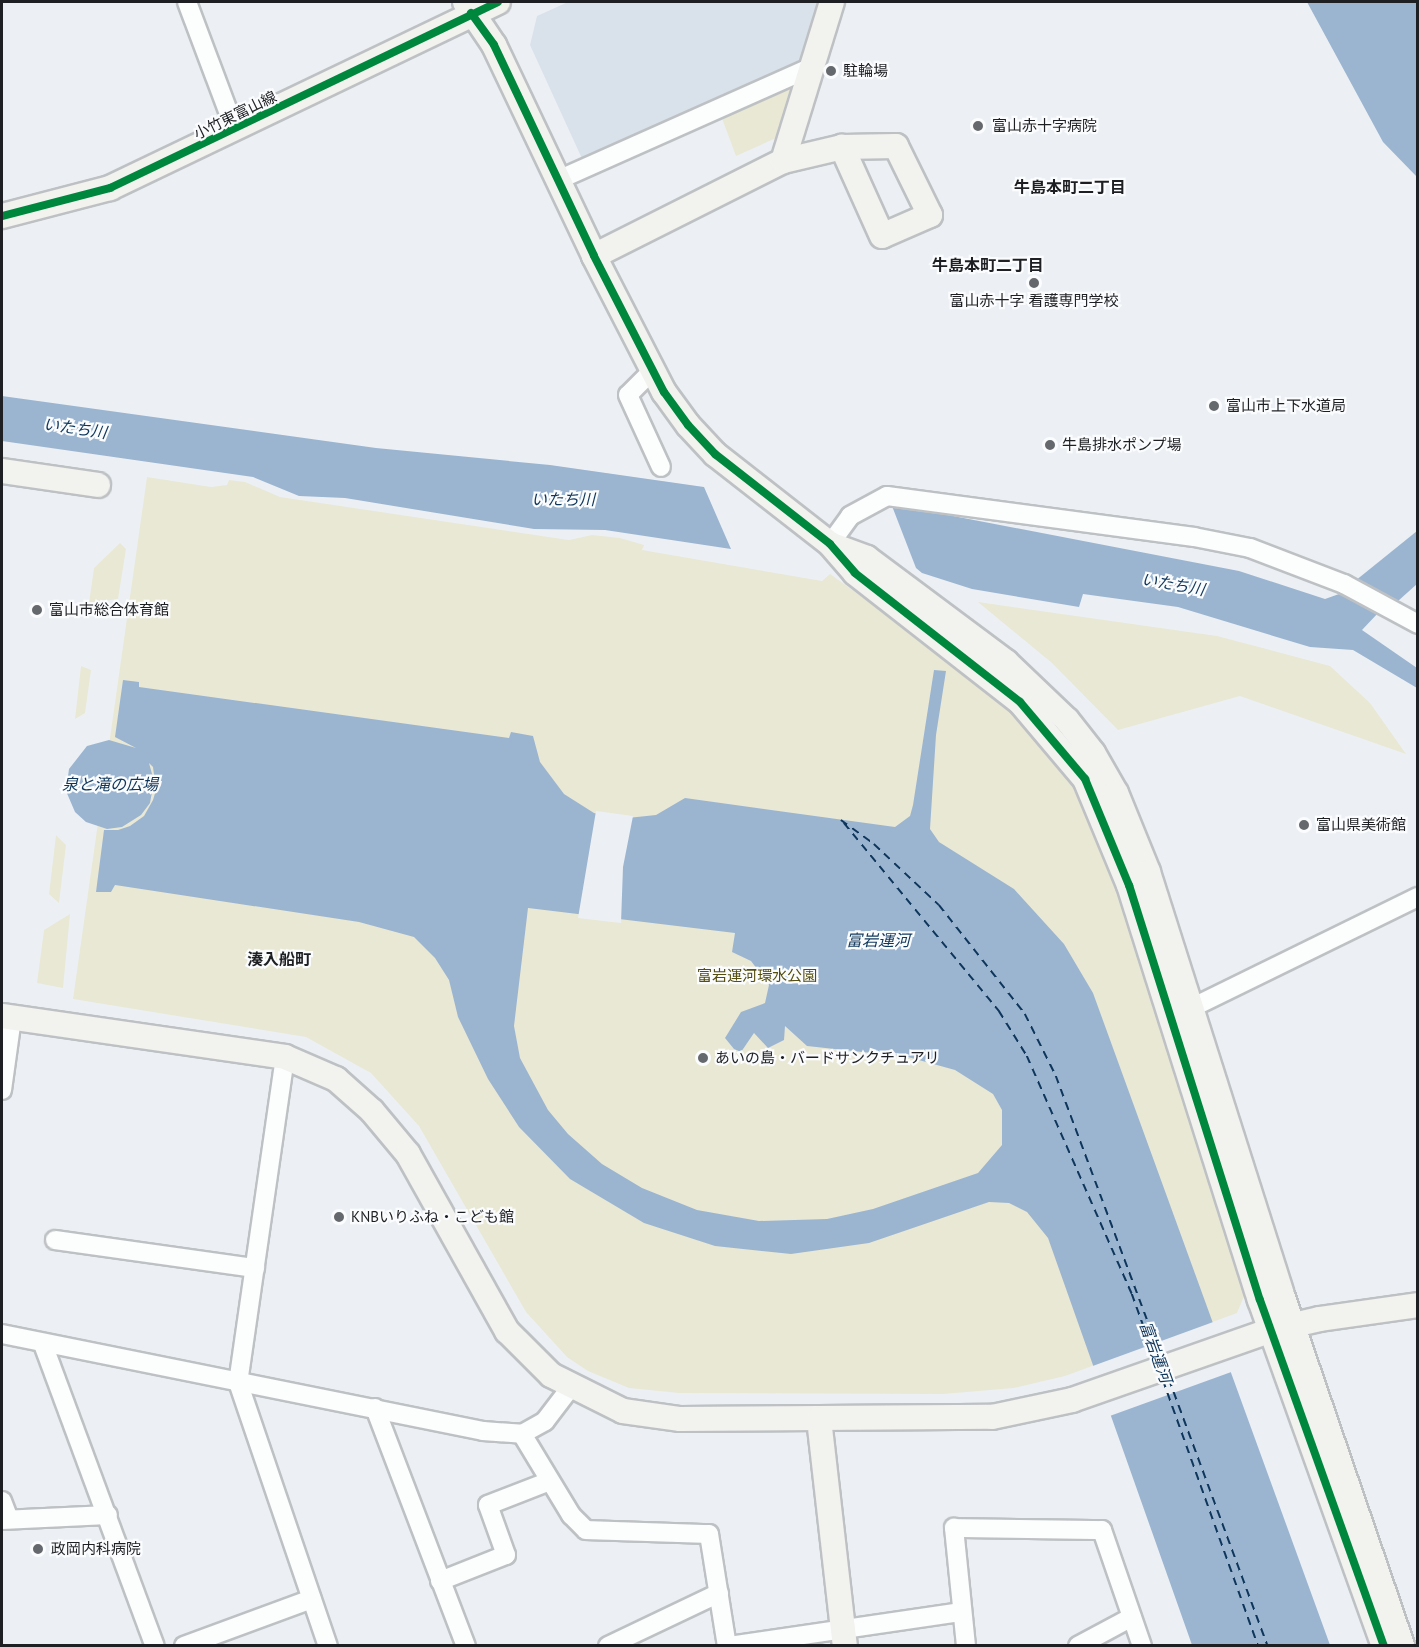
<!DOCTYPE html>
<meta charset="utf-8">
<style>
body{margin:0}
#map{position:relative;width:1419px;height:1647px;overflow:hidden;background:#ecf0f4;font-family:"PT Sans","Noto Sans JP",sans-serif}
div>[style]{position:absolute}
.built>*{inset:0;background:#d9e2eb}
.green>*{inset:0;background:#e9e8d5}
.water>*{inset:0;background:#9bb5d1}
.pier>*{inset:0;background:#ecf0f4}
.ferry>*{height:1.5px;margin-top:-0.75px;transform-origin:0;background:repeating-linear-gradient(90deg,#0e365b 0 8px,transparent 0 14px)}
.roads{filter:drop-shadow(2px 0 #bec1c4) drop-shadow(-2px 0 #bec1c4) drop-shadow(0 2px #bec1c4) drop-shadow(0 -2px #bec1c4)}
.street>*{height:18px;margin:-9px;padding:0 9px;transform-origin:9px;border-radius:9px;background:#fcfdfd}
.secondary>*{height:24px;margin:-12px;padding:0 12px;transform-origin:12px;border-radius:12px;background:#f2f2ef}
.cycleway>*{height:8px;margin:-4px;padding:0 4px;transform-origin:4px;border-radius:4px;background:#00873e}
.dots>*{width:16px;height:16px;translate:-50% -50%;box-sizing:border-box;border:3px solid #fbfcfe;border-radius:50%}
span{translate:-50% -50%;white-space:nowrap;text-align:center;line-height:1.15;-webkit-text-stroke:4.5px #fbfcfe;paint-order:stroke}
.poi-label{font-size:15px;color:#1d1f22}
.left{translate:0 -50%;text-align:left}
.street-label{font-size:15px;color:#1d1f22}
.park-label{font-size:15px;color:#554e10}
.neighbourhood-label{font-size:16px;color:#1d1f22;font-weight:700}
.water-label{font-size:16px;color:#0e365b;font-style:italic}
.frame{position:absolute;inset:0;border:3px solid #1d1f22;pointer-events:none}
</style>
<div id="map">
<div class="built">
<div style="clip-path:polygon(568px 2px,820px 2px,801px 68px,584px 163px,530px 45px,537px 16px)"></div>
</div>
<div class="green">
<div style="clip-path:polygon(796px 79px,776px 138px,736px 156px,720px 113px)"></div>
<div style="clip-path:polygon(147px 477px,211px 487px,227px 485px,229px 480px,245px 482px,280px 497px,569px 540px,592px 535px,620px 538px,644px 545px,642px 550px,822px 581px,830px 574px,975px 678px,1018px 716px,1056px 760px,1078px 792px,1113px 870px,1247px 1289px,1237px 1313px,1065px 1376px,1014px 1388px,943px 1394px,679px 1393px,629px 1388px,588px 1371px,567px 1357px,526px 1312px,419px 1126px,371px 1073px,306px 1037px,73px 999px)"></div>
<div style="clip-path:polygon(120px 543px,126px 549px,118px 599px,89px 603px,94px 568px)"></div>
<div style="clip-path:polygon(978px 602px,1217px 636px,1330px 666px,1370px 703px,1406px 754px,1240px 696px,1118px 730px,1052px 663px)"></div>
<div style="clip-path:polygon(81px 666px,91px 670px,85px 713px,75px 719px)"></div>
<div style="clip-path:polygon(56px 835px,66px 845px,59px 903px,49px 894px)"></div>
<div style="clip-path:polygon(70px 914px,63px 988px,37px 983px,44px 930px)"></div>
</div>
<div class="water">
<div style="clip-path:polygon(1307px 2px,1417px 2px,1417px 189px,1417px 177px,1383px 142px)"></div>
<div style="clip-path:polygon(2px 396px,376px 448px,550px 465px,704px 487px,731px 549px,605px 530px,534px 529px,345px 498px,299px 496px,253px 477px,2px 441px)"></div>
<div style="clip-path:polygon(896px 505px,1239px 571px,1325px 599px,1339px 594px,1379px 612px,1362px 630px,1417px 668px,1417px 688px,1353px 650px,1310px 647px,1178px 607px,1083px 594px,1079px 607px,972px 589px,922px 573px,916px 568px,892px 506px)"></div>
<div style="clip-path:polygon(1417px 531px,1417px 584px,1398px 601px,1355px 581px)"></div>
<div style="clip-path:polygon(evenodd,934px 670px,946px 671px,936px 735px,930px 829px,939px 842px,1014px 889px,1064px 944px,1093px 993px,1330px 1645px,1192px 1645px,1048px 1238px,1027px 1212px,1009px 1203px,989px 1202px,869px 1243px,791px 1254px,715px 1246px,644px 1223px,570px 1179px,519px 1127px,488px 1079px,458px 1017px,449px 980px,435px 958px,414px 937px,359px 922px,115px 885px,111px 892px,96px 892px,104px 830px,118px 830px,130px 826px,144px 816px,153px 800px,156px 790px,153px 767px,149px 763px,154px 781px,150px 803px,141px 815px,122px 827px,107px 829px,86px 822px,75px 812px,66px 791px,69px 769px,87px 746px,109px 740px,136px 748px,115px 737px,123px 680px,139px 682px,139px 687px,509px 738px,511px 732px,533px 736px,540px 762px,564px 794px,594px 813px,618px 819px,656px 815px,685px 798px,895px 827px,910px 816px,913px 805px,934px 670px,528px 908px,735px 933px,732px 952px,751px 961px,769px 985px,765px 1003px,741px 1012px,725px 1038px,734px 1049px,741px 1052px,754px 1033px,768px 1048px,784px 1040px,785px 1026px,807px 1046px,908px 1057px,955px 1070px,993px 1094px,1002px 1110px,1002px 1145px,978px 1173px,873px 1209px,827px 1219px,759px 1221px,697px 1210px,642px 1188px,602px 1164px,568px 1134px,548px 1110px,520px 1058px,514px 1026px,528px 908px)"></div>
</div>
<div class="pier">
<div style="clip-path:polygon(596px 811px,633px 816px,623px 867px,621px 923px,578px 918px)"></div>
<div style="clip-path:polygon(1216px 1321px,1234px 1371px,1107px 1417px,1090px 1367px)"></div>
</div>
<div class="ferry">
<div style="left:841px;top:820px;width:41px;rotate:36deg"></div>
<div style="left:874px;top:844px;width:89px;rotate:43.2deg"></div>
<div style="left:939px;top:905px;width:139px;rotate:51.7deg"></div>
<div style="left:1025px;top:1014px;width:69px;rotate:63.4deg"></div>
<div style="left:1056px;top:1076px;width:300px;rotate:69.5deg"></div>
<div style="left:844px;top:823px;width:244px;rotate:50.5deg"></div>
<div style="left:999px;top:1011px;width:53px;rotate:58.1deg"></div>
<div style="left:1027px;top:1056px;width:260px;rotate:66.2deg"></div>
<div style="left:1132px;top:1294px;width:68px;rotate:70.2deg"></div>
<div style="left:1169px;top:1379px;width:285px;rotate:69.7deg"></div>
<div style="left:1163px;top:1380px;width:282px;rotate:70.3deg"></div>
</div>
<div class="roads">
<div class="street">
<div style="left:187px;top:2px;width:137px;rotate:69.4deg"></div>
<div style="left:558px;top:180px;width:276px;rotate:-24deg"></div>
<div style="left:653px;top:370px;width:35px;rotate:135deg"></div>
<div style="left:628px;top:395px;width:79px;rotate:65.4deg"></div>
<div style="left:830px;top:544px;width:34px;rotate:-54deg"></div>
<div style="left:850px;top:516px;width:42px;rotate:-28.4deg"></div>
<div style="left:887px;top:496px;width:310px;rotate:7.6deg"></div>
<div style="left:1194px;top:537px;width:57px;rotate:11.1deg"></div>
<div style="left:1250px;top:548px;width:101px;rotate:21deg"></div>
<div style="left:1344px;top:584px;width:84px;rotate:28.4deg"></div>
<div style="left:1181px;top:1013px;width:264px;rotate:-26.1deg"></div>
<div style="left:285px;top:1057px;width:328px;rotate:98.2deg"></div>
<div style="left:238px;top:1382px;width:279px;rotate:71.2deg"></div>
<div style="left:2px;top:1090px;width:73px;rotate:-82.1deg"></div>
<div style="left:55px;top:1240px;width:202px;rotate:8deg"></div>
<div style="left:2px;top:1334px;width:491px;rotate:11.4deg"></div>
<div style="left:483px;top:1431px;width:39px;rotate:4deg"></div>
<div style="left:522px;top:1434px;width:26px;rotate:-29deg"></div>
<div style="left:545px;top:1421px;width:43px;rotate:-52.6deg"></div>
<div style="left:43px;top:1344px;width:322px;rotate:69.7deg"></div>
<div style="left:375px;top:1408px;width:255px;rotate:69.1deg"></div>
<div style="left:522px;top:1434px;width:95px;rotate:58.8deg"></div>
<div style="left:571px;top:1515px;width:21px;rotate:45deg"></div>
<div style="left:586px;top:1530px;width:123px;rotate:1.9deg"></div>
<div style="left:709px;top:1534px;width:113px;rotate:80.9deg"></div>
<div style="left:2px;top:1501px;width:19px;rotate:69deg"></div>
<div style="left:2px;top:1520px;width:106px;rotate:-2.7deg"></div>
<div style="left:440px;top:1581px;width:71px;rotate:-21.5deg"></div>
<div style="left:506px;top:1555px;width:53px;rotate:-109.8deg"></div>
<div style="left:488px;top:1505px;width:66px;rotate:-21.2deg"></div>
<div style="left:184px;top:1646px;width:136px;rotate:-20.2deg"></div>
<div style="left:608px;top:1646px;width:123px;rotate:-25.5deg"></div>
<div style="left:728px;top:1646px;width:234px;rotate:-8.3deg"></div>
<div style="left:966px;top:1646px;width:119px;rotate:-95.8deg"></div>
<div style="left:954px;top:1528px;width:148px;rotate:0.8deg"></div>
<div style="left:1102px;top:1530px;width:123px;rotate:71deg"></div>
<div style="left:1078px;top:1646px;width:61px;rotate:-28.2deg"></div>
</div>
<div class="secondary">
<div style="left:465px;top:2px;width:52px;rotate:56deg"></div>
<div style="left:494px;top:45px;width:233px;rotate:64.6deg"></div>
<div style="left:594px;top:256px;width:153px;rotate:62.8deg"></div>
<div style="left:664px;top:392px;width:41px;rotate:54deg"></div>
<div style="left:688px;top:425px;width:40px;rotate:47deg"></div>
<div style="left:715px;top:454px;width:146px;rotate:38deg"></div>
<div style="left:830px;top:544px;width:38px;rotate:49deg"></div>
<div style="left:855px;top:573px;width:209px;rotate:38deg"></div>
<div style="left:1020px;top:702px;width:101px;rotate:49.8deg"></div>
<div style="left:1085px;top:779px;width:115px;rotate:67.5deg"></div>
<div style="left:1129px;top:885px;width:435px;rotate:72.5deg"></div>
<div style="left:1260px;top:1300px;width:368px;rotate:70.3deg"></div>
<div style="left:783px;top:161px;width:61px;rotate:-13.3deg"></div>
<div style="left:842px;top:147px;width:54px;rotate:-1.1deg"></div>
<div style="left:896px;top:146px;width:77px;rotate:63.8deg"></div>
<div style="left:930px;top:215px;width:52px;rotate:156.4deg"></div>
<div style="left:882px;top:236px;width:98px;rotate:-114.2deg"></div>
<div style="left:2px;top:216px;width:112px;rotate:-14.5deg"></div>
<div style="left:110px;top:188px;width:430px;rotate:-25.6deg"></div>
<div style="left:594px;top:256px;width:212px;rotate:-26.7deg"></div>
<div style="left:783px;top:161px;width:166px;rotate:-72.9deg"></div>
<div style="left:2px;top:471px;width:97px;rotate:8.3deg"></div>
<div style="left:832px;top:545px;width:37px;rotate:20deg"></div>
<div style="left:867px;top:558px;width:174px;rotate:36.8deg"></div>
<div style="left:1006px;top:662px;width:84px;rotate:43.6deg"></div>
<div style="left:1067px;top:720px;width:42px;rotate:51.8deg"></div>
<div style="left:1093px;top:753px;width:46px;rotate:60.1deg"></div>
<div style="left:1116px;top:793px;width:85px;rotate:67.9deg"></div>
<div style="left:1148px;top:872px;width:441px;rotate:72.4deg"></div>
<div style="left:1281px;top:1292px;width:374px;rotate:71.1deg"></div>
<div style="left:2px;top:1016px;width:286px;rotate:8.2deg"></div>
<div style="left:285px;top:1057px;width:56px;rotate:23.3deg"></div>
<div style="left:336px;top:1079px;width:48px;rotate:41.6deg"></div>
<div style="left:372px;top:1111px;width:56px;rotate:50.1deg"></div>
<div style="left:408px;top:1154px;width:203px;rotate:60.8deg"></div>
<div style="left:507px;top:1331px;width:62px;rotate:45deg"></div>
<div style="left:551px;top:1375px;width:80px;rotate:26.6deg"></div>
<div style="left:623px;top:1411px;width:58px;rotate:8deg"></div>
<div style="left:680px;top:1419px;width:312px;rotate:-0.4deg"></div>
<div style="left:992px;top:1417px;width:82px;rotate:-12deg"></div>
<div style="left:1072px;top:1400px;width:212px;rotate:-19.3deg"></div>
<div style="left:1272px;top:1330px;width:49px;rotate:-12.9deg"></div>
<div style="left:1320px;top:1319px;width:99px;rotate:-8.1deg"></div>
<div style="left:819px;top:1419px;width:228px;rotate:83.5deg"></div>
</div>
</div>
<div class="cycleway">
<div style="left:471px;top:13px;width:39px;rotate:54deg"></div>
<div style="left:494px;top:45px;width:233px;rotate:64.6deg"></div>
<div style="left:594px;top:256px;width:153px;rotate:62.8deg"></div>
<div style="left:664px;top:392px;width:41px;rotate:54deg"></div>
<div style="left:688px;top:425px;width:40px;rotate:47deg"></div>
<div style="left:715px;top:454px;width:146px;rotate:38deg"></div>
<div style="left:830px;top:544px;width:38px;rotate:49deg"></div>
<div style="left:855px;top:573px;width:209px;rotate:38deg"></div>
<div style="left:1020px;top:702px;width:101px;rotate:49.8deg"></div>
<div style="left:1085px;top:779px;width:115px;rotate:67.5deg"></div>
<div style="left:1129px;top:885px;width:435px;rotate:72.5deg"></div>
<div style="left:1260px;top:1300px;width:368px;rotate:70.3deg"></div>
<div style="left:2px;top:216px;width:112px;rotate:-14.5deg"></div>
<div style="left:110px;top:188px;width:430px;rotate:-25.6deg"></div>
</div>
<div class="dots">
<div style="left:831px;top:71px;background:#65686c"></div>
<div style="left:978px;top:126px;background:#65686c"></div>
<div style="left:1034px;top:283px;background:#65686c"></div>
<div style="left:1214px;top:406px;background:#65686c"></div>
<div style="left:1050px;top:445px;background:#65686c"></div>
<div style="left:37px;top:610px;background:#65686c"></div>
<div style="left:1304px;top:825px;background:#65686c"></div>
<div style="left:703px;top:1058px;background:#65686c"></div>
<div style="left:339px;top:1217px;background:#65686c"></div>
<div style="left:38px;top:1549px;background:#65686c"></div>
</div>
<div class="poi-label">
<span class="left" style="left:843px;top:71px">駐輪場</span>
<span class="left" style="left:992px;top:126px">富山赤十字病院</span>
<span style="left:1034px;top:301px">富山赤十字 看護専門学校</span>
<span class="left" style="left:1226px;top:406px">富山市上下水道局</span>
<span class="left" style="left:1062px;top:445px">牛島排水ポンプ場</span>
<span class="left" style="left:49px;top:610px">富山市総合体育館</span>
<span class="left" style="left:1316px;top:825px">富山県美術館</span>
<span class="left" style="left:715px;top:1058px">あいの島・バードサンクチュアリ</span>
<span class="left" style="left:351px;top:1217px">KNBいりふね・こども館</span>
<span class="left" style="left:51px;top:1549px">政岡内科病院</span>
</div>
<div class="street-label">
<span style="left:235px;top:115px;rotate:-26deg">小竹東富山線</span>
</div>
<div class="park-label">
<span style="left:757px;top:976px">富岩運河環水公園</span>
</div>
<div class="neighbourhood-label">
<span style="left:1070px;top:187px">牛島本町二丁目</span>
<span style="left:988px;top:265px">牛島本町二丁目</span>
<span style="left:279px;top:959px">湊入船町</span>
</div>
<div class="water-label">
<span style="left:75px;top:428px;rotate:8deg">いたち川</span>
<span style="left:563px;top:499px">いたち川</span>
<span style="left:1173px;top:584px;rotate:10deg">いたち川</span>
<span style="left:110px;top:784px">泉と滝の広場</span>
<span style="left:878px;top:940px">富岩運河</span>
<span style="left:1156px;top:1352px;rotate:70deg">富岩運河</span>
</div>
<div class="frame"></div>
</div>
